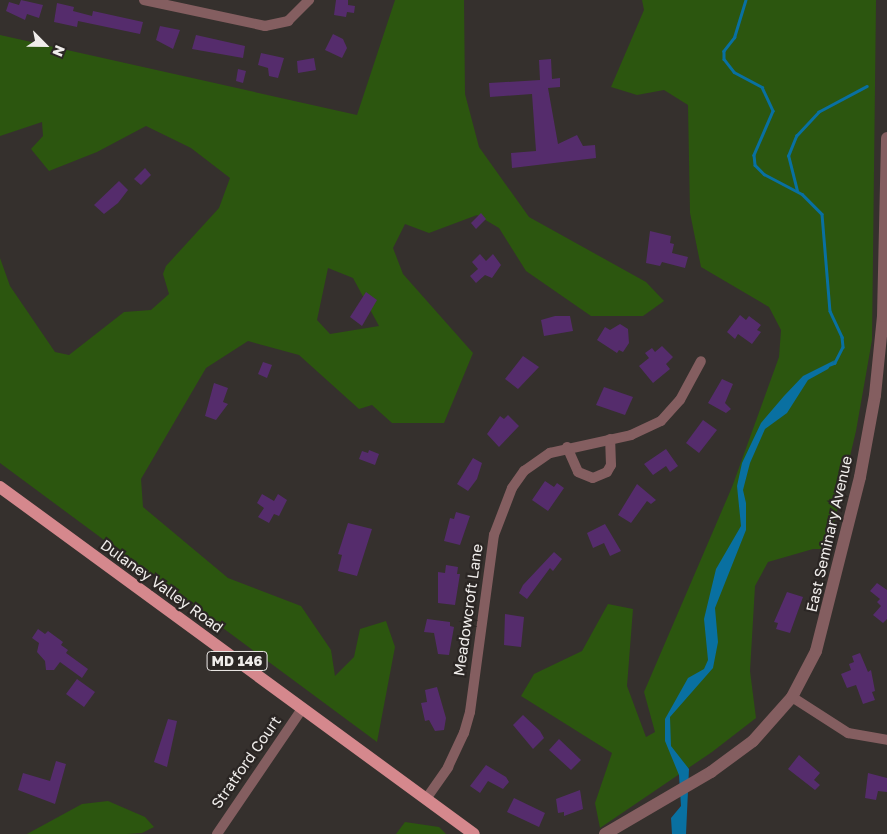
<!DOCTYPE html>
<style>
body{margin:0}
#map{position:relative;width:887px;height:834px;overflow:hidden;background:#35302d;font-family:"Golos Text",sans-serif}
div>[style]{position:absolute}
.green>*{inset:0;background:#2c560f}
.water>*{inset:0;background:#0970a1}
.stream>*{height:2.5px;margin:-1.25px;padding:0 1.25px;transform-origin:1.25px;border-radius:1.25px;background:#0970a1}
.building>*{inset:0;background:#552c6c}
.minor>*{height:10px;margin:-5px;padding:0 5px;transform-origin:5px;border-radius:5px;background:#845e60}
.tertiary>*{height:12px;margin:-6px;padding:0 6px;transform-origin:6px;border-radius:6px;background:#845e60}
.primary>*{height:12px;margin:-6px;padding:0 6px;transform-origin:6px;border-radius:6px;background:#d5888d}
span{translate:-50% -50%;white-space:nowrap;text-align:center;line-height:1.15;-webkit-text-stroke:4.5px #2b2624;paint-order:stroke}
.shield-label span{padding:1px 4px;background:#2b2624;border:1px solid;border-radius:4px;-webkit-text-stroke-width:0}
.shield-label{font-size:14px;color:#f0edeb;font-weight:700}
.street-label{font-size:15px;color:#f0edeb}
.north{position:absolute;left:20px;top:20px;width:50px;height:50px;-webkit-text-stroke:4px #2b2624;paint-order:stroke;rotate:113deg;font-size:14px;font-weight:700;line-height:20px;text-align:center;color:#f0edeb}
.north::after{content:'';display:block;margin:auto;width:18px;height:22px;background:#f0edeb;clip-path:polygon(50% 0,100% 100%,50% 72%,0 100%)}
</style>
<div id="map">
<div class="green">
<div style="clip-path:polygon(evenodd,395px 0,464px 0,465px 94px,479px 147px,529px 217px,646px 282px,664px 301px,643px 316px,591px 316px,526px 271px,499px 228px,477px 215px,429px 233px,405px 224px,393px 248px,403px 274px,473px 353px,444px 423px,392px 423px,372px 405px,359px 409px,299px 355px,248px 341px,206px 368px,141px 479px,143px 507px,228px 578px,301px 606px,331px 650px,335px 676px,354px 657px,360px 629px,386px 621px,395px 647px,377px 742px,0 463px,0 258px,10px 286px,55px 352px,69px 355px,124px 312px,151px 310px,169px 294px,163px 274px,166px 266px,219px 208px,230px 178px,191px 148px,146px 126px,97px 152px,49px 171px,31px 149px,43px 136px,42px 122px,0 136px,0 35px,357px 115px,395px 0,328px 268px,353px 278px,379px 326px,330px 334px,317px 320px,328px 268px)"></div>
<div style="clip-path:polygon(642px 0,876px 0,872px 340px,856px 431px,828px 549px,813px 549px,768px 562px,755px 586px,750px 671px,756px 718px,712px 752px,600px 828px,595px 803px,612px 753px,521px 696px,534px 674px,582px 651px,608px 604px,633px 609px,627px 686px,646px 737px,655px 732px,644px 692px,732px 487px,779px 357px,781px 330px,769px 307px,701px 267px,690px 213px,688px 105px,664px 90px,637px 95px,611px 87px,644px 10px)"></div>
<div style="clip-path:polygon(108px 801px,145px 817px,154px 827px,142px 833px,127px 834px,27px 834px,82px 804px)"></div>
<div style="clip-path:polygon(405px 822px,439px 827px,446px 834px,396px 834px)"></div>
</div>
<div class="water">
<div style="clip-path:polygon(835px 360px,828px 369px,808px 380px,787px 413px,765px 429px,750px 463px,743px 490px,746px 503px,746px 530px,715px 608px,718px 642px,713px 668px,670px 717px,671px 746px,689px 769px,686px 834px,672px 834px,671px 818px,681px 806px,679px 775px,665px 741px,665px 719px,688px 678px,704px 669px,708px 660px,704px 619px,716px 569px,741px 526px,737px 486px,742px 463px,761px 423px,784px 396px,803px 376px)"></div>
</div>
<div class="stream">
<div style="left:746px;top:0;width:39px;rotate:107deg"></div>
<div style="left:735px;top:37px;width:18px;rotate:128deg"></div>
<div style="left:724px;top:51px;width:8px;rotate:90deg"></div>
<div style="left:724px;top:59px;width:16px;rotate:52deg"></div>
<div style="left:734px;top:72px;width:32px;rotate:28deg"></div>
<div style="left:762px;top:87px;width:26px;rotate:65deg"></div>
<div style="left:773px;top:111px;width:48px;rotate:113.4deg"></div>
<div style="left:754px;top:155px;width:10px;rotate:84deg"></div>
<div style="left:755px;top:165px;width:13px;rotate:45deg"></div>
<div style="left:764px;top:174px;width:43px;rotate:27.8deg"></div>
<div style="left:802px;top:194px;width:28px;rotate:45deg"></div>
<div style="left:822px;top:214px;width:97px;rotate:85.3deg"></div>
<div style="left:830px;top:311px;width:29px;rotate:65deg"></div>
<div style="left:842px;top:337px;width:10px;rotate:84deg"></div>
<div style="left:843px;top:347px;width:18px;rotate:117deg"></div>
<div style="left:835px;top:363px;width:5px;rotate:158deg"></div>
<div style="left:797px;top:191px;width:36px;rotate:-104deg"></div>
<div style="left:788px;top:156px;width:22px;rotate:-68deg"></div>
<div style="left:796px;top:136px;width:33px;rotate:-47deg"></div>
<div style="left:818px;top:112px;width:55px;rotate:-28deg"></div>
</div>
<div class="building">
<div style="clip-path:polygon(21px 0,43px 5px,39px 18px,27px 14px,25px 20px,6px 11px,9px 2px,19px 5px)"></div>
<div style="clip-path:polygon(336px 0,348px 0,348px 5px,355px 6px,354px 13px,347px 12px,346px 17px,334px 15px)"></div>
<div style="clip-path:polygon(57px 3px,74px 7px,73px 11px,92px 16px,93px 11px,143px 22px,140px 34px,78px 21px,77px 27px,54px 22px)"></div>
<div style="clip-path:polygon(160px 26px,180px 30px,173px 49px,156px 40px)"></div>
<div style="clip-path:polygon(333px 34px,343px 39px,347px 48px,342px 58px,325px 50px)"></div>
<div style="clip-path:polygon(196px 35px,245px 46px,243px 58px,192px 49px)"></div>
<div style="clip-path:polygon(261px 53px,284px 58px,278px 78px,269px 76px,268px 68px,258px 65px)"></div>
<div style="clip-path:polygon(314px 58px,316px 70px,298px 73px,297px 61px)"></div>
<div style="clip-path:polygon(551px 59px,552px 79px,560px 78px,560px 87px,548px 88px,558px 144px,577px 135px,583px 146px,595px 145px,596px 158px,512px 168px,511px 153px,536px 151px,532px 94px,490px 97px,489px 83px,540px 80px,539px 60px)"></div>
<div style="clip-path:polygon(238px 69px,246px 71px,243px 83px,236px 81px)"></div>
<div style="clip-path:polygon(145px 168px,151px 175px,141px 185px,134px 179px)"></div>
<div style="clip-path:polygon(119px 181px,128px 190px,118px 203px,104px 214px,94px 205px)"></div>
<div style="clip-path:polygon(481px 213px,486px 219px,476px 229px,471px 223px)"></div>
<div style="clip-path:polygon(650px 231px,671px 236px,670px 243px,674px 244px,672px 253px,688px 257px,685px 268px,662px 262px,660px 266px,646px 263px)"></div>
<div style="clip-path:polygon(480px 254px,486px 261px,493px 254px,501px 265px,492px 278px,485px 275px,476px 283px,470px 276px,478px 269px,472px 262px)"></div>
<div style="clip-path:polygon(366px 292px,377px 300px,362px 326px,350px 317px)"></div>
<div style="clip-path:polygon(740px 315px,746px 320px,749px 316px,761px 325px,757px 330px,761px 332px,752px 344px,738px 334px,735px 339px,727px 332px)"></div>
<div style="clip-path:polygon(555px 316px,570px 316px,573px 331px,544px 336px,541px 320px)"></div>
<div style="clip-path:polygon(620px 324px,628px 329px,629px 343px,623px 352px,619px 350px,617px 353px,597px 340px,605px 327px,610px 330px)"></div>
<div style="clip-path:polygon(662px 346px,673px 357px,666px 364px,670px 369px,653px 383px,639px 366px,649px 358px,645px 353px,652px 348px,655px 352px)"></div>
<div style="clip-path:polygon(523px 356px,539px 367px,518px 389px,505px 379px)"></div>
<div style="clip-path:polygon(263px 362px,272px 365px,267px 378px,258px 374px)"></div>
<div style="clip-path:polygon(722px 379px,733px 384px,725px 403px,731px 409px,726px 413px,708px 403px)"></div>
<div style="clip-path:polygon(214px 383px,228px 388px,223px 402px,228px 404px,216px 420px,205px 416px)"></div>
<div style="clip-path:polygon(604px 387px,633px 397px,625px 415px,596px 405px)"></div>
<div style="clip-path:polygon(508px 415px,519px 426px,499px 447px,487px 434px,500px 416px,504px 419px)"></div>
<div style="clip-path:polygon(703px 420px,717px 430px,699px 453px,686px 443px)"></div>
<div style="clip-path:polygon(666px 449px,678px 466px,670px 472px,666px 466px,653px 475px,644px 464px)"></div>
<div style="clip-path:polygon(369px 450px,379px 454px,375px 465px,359px 459px,362px 451px,368px 453px)"></div>
<div style="clip-path:polygon(473px 458px,482px 463px,477px 479px,468px 491px,457px 484px)"></div>
<div style="clip-path:polygon(545px 481px,554px 487px,557px 483px,564px 488px,548px 511px,532px 500px)"></div>
<div style="clip-path:polygon(637px 484px,656px 500px,651px 504px,647px 501px,631px 523px,618px 515px)"></div>
<div style="clip-path:polygon(262px 494px,274px 501px,278px 494px,287px 500px,279px 516px,274px 514px,269px 523px,258px 517px,264px 508px,257px 503px)"></div>
<div style="clip-path:polygon(456px 512px,470px 516px,460px 545px,444px 541px,450px 518px,454px 519px)"></div>
<div style="clip-path:polygon(348px 523px,372px 529px,357px 576px,338px 571px,342px 555px,338px 554px)"></div>
<div style="clip-path:polygon(605px 524px,621px 551px,610px 556px,604px 543px,593px 548px,587px 533px)"></div>
<div style="clip-path:polygon(554px 552px,562px 559px,553px 571px,550px 568px,527px 599px,519px 593px,523px 585px)"></div>
<div style="clip-path:polygon(446px 565px,458px 567px,457px 574px,460px 574px,455px 605px,438px 603px,438px 572px,445px 573px)"></div>
<div style="clip-path:polygon(877px 583px,887px 590px,887px 619px,883px 623px,873px 615px,881px 606px,877px 602px,880px 599px,870px 591px)"></div>
<div style="clip-path:polygon(787px 592px,803px 597px,790px 633px,776px 629px,778px 623px,774px 622px)"></div>
<div style="clip-path:polygon(505px 614px,524px 617px,521px 647px,504px 645px)"></div>
<div style="clip-path:polygon(427px 619px,450px 622px,450px 626px,454px 627px,449px 655px,438px 654px,434px 633px,424px 632px)"></div>
<div style="clip-path:polygon(38px 629px,45px 634px,48px 631px,63px 642px,61px 645px,68px 650px,66px 653px,88px 669px,82px 678px,60px 662px,54px 670px,46px 670px,45px 661px,37px 652px,39px 643px,32px 638px)"></div>
<div style="clip-path:polygon(860px 653px,868px 672px,871px 670px,875px 691px,872px 692px,875px 700px,863px 704px,856px 685px,847px 688px,841px 674px,851px 670px,849px 664px,854px 662px,852px 656px)"></div>
<div style="clip-path:polygon(77px 679px,95px 692px,84px 707px,66px 694px)"></div>
<div style="clip-path:polygon(437px 687px,446px 718px,444px 730px,435px 731px,429px 720px,425px 721px,421px 703px,427px 702px,425px 690px)"></div>
<div style="clip-path:polygon(523px 715px,540px 731px,544px 738px,533px 749px,513px 725px)"></div>
<div style="clip-path:polygon(168px 719px,177px 721px,167px 767px,154px 762px)"></div>
<div style="clip-path:polygon(559px 739px,581px 760px,571px 770px,549px 750px)"></div>
<div style="clip-path:polygon(799px 755px,820px 773px,814px 780px,820px 785px,815px 790px,788px 769px)"></div>
<div style="clip-path:polygon(56px 761px,66px 764px,55px 804px,18px 790px,23px 773px,50px 781px)"></div>
<div style="clip-path:polygon(486px 765px,506px 777px,509px 782px,503px 789px,488px 781px,480px 793px,470px 786px)"></div>
<div style="clip-path:polygon(868px 773px,887px 778px,887px 792px,878px 791px,876px 800px,865px 798px)"></div>
<div style="clip-path:polygon(580px 790px,583px 809px,564px 816px,564px 812px,558px 813px,556px 799px)"></div>
<div style="clip-path:polygon(514px 798px,545px 813px,539px 827px,507px 812px)"></div>
</div>
<div class="minor">
<div style="left:144px;top:0;width:124px;rotate:12.1deg"></div>
<div style="left:265px;top:26px;width:24px;rotate:-12deg"></div>
<div style="left:288px;top:21px;width:30px;rotate:-45deg"></div>
<div style="left:567px;top:447px;width:27px;rotate:66deg"></div>
<div style="left:578px;top:472px;width:16px;rotate:22deg"></div>
<div style="left:593px;top:478px;width:15px;rotate:-23deg"></div>
<div style="left:607px;top:472px;width:8px;rotate:-60deg"></div>
<div style="left:611px;top:465px;width:26px;rotate:-92deg"></div>
<div style="left:792px;top:697px;width:67px;rotate:32.7deg"></div>
<div style="left:848px;top:733px;width:40px;rotate:10deg"></div>
<div style="left:426px;top:799px;width:39px;rotate:-55deg"></div>
<div style="left:448px;top:767px;width:38px;rotate:-65deg"></div>
<div style="left:464px;top:733px;width:22px;rotate:-74deg"></div>
<div style="left:470px;top:712px;width:179px;rotate:-82.3deg"></div>
<div style="left:494px;top:535px;width:50px;rotate:-69deg"></div>
<div style="left:512px;top:488px;width:21px;rotate:-55deg"></div>
<div style="left:524px;top:471px;width:32px;rotate:-35deg"></div>
<div style="left:550px;top:453px;width:83px;rotate:-12.5deg"></div>
<div style="left:631px;top:435px;width:33px;rotate:-25deg"></div>
<div style="left:661px;top:421px;width:28px;rotate:-48deg"></div>
<div style="left:680px;top:400px;width:44px;rotate:-61.7deg"></div>
<div style="left:217px;top:834px;width:151px;rotate:-55.8deg"></div>
</div>
<div class="tertiary">
<div style="left:605px;top:834px;width:123px;rotate:-30.3deg"></div>
<div style="left:711px;top:772px;width:52px;rotate:-36.4deg"></div>
<div style="left:753px;top:741px;width:59px;rotate:-48.4deg"></div>
<div style="left:792px;top:697px;width:52px;rotate:-62.4deg"></div>
<div style="left:816px;top:651px;width:179px;rotate:-75.8deg"></div>
<div style="left:860px;top:477px;width:83px;rotate:-79.6deg"></div>
<div style="left:875px;top:395px;width:79px;rotate:-84.2deg"></div>
<div style="left:883px;top:316px;width:178px;rotate:-88.7deg"></div>
</div>
<div class="primary">
<div style="left:0;top:487px;width:587px;rotate:36.21deg"></div>
</div>
<div class="shield-label">
<span style="left:237px;top:661px">MD 146</span>
</div>
<div class="street-label">
<span style="left:829px;top:534px;rotate:-77deg">East Seminary Avenue</span>
<span style="left:162px;top:586px;rotate:36deg">Dulaney Valley Road</span>
<span style="left:468px;top:610px;rotate:-82deg">Meadowcroft Lane</span>
<span style="left:246px;top:762px;rotate:-55deg">Stratford Court</span>
</div>
<div class="north">N</div>
</div>
